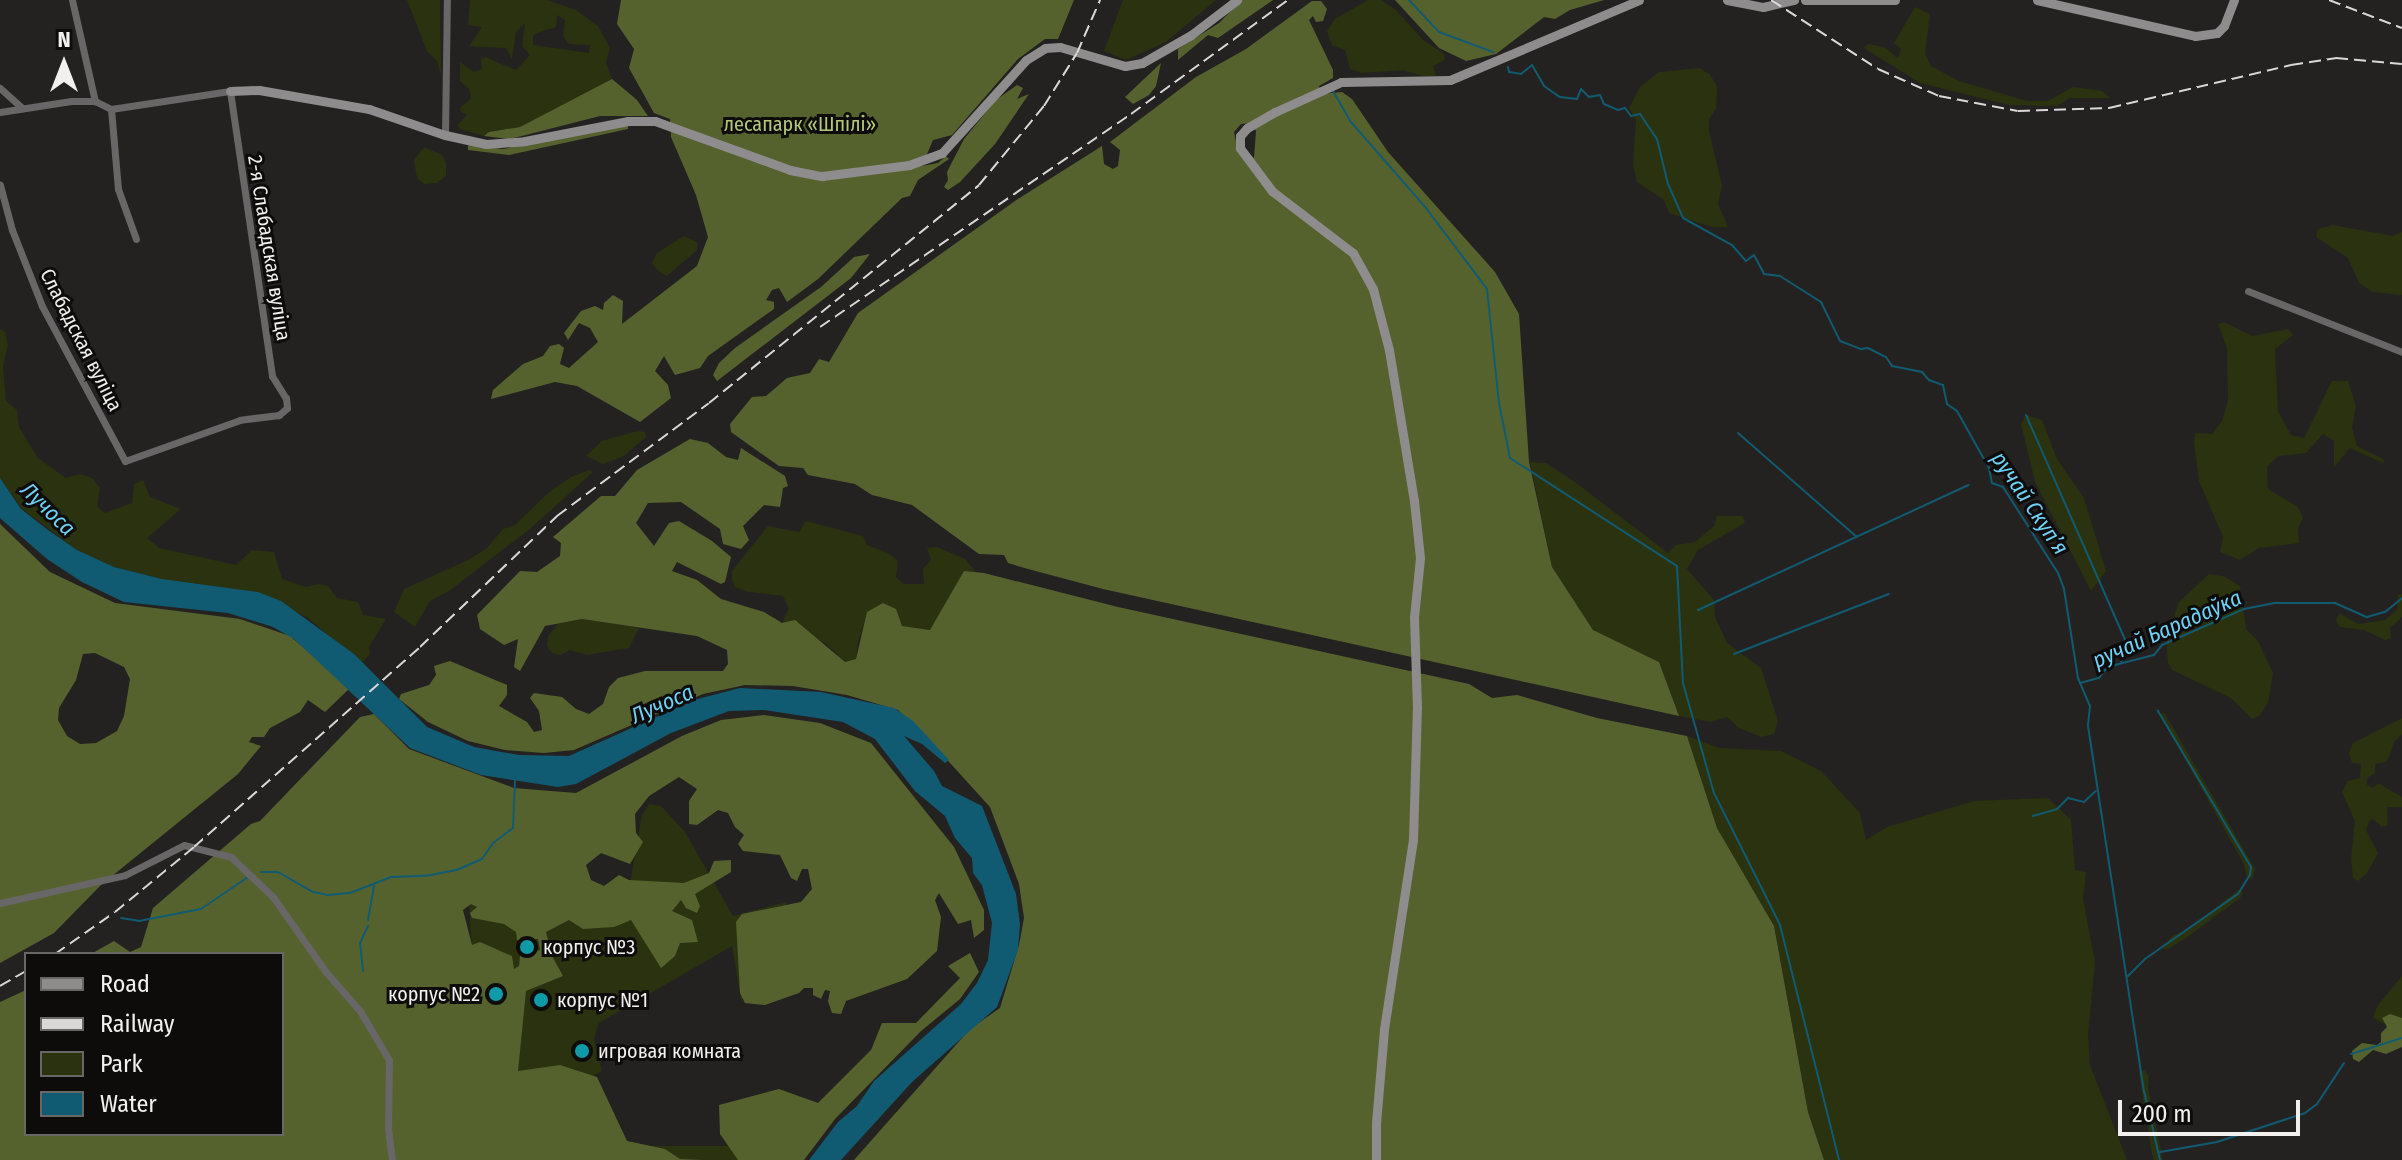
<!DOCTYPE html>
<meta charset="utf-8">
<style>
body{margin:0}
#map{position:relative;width:2402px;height:1160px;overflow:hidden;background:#242220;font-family:"Fira Sans Condensed",sans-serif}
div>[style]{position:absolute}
.green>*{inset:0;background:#2a320f}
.forest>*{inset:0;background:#56622e}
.water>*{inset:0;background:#115b72}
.stream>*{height:2px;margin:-1px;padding:0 1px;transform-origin:1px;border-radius:1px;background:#115b72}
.street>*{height:7px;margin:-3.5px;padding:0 3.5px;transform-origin:3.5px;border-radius:3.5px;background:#686666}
.secondary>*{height:9px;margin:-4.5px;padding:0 4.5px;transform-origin:4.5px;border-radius:4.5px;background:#8f8c8d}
.rail>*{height:2px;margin-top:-1px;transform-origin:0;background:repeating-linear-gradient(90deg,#d9d8d6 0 12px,transparent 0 18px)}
.dots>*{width:22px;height:22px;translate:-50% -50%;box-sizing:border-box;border:4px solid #0d0c0b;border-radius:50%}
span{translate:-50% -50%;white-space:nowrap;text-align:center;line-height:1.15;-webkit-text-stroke:6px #0d0c0b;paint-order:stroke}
.park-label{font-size:20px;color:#b4c879}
.street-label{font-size:20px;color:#f1f0ee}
.poi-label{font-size:20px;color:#f1f0ee}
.left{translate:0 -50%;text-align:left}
.right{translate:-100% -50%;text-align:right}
.water-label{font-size:22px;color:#6ed2f7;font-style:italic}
.legend{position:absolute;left:24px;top:952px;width:260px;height:184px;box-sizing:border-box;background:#0d0c0b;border:2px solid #686766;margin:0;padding:10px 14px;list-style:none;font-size:24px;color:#f1f0ee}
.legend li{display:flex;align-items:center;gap:16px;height:40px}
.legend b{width:40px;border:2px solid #686766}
.north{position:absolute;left:24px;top:24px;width:80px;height:80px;-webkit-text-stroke:6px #0d0c0b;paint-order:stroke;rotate:0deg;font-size:22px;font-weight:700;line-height:32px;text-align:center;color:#f1f0ee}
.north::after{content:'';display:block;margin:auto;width:28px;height:36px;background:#f1f0ee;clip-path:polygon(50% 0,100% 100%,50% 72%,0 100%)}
.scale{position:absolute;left:2118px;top:1100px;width:182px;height:36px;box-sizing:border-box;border:4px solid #f1f0ee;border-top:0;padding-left:10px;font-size:24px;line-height:28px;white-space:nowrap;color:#f1f0ee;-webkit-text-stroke:6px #0d0c0b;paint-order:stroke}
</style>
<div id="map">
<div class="green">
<div style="clip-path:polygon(407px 0,440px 0,441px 75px,437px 61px,427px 51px)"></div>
<div style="clip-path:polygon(evenodd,470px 0,547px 0,576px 10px,598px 26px,610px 48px,606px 63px,612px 79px,520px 127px,489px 132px,484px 136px,460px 129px,457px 125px,467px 115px,461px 112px,460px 108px,471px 98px,469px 89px,460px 81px,460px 62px,474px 72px,482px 69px,481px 59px,485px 57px,516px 70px,530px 55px,522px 46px,525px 23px,516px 32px,512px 59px,506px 48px,469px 46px,482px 27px,468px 25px,470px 0,557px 15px,565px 20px,563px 36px,569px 44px,590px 45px,589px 53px,533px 45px,533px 36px,537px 33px,556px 27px,557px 15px)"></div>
<div style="clip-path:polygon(1123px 0,1216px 0,1166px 42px,1126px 60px,1104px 51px)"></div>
<div style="clip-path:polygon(1368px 0,1381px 0,1396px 10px,1423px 40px,1443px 53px,1445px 60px,1433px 66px,1436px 76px,1422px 76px,1403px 70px,1362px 73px,1350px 69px,1345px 50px,1332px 45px,1327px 31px,1335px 19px)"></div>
<div style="clip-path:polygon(1915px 7px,1930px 14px,1925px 54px,1931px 66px,1959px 81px,2027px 101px,2048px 101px,2073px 87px,2102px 91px,2110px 98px,2070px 98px,2057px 106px,2009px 105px,1920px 83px,1864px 48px,1868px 44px,1884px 47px,1898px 58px,1901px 49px,1894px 43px)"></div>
<div style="clip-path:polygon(1700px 68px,1710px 75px,1717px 86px,1716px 109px,1709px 119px,1709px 131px,1722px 186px,1718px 204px,1728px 227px,1712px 227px,1669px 213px,1664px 200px,1637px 182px,1633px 165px,1636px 120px,1629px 108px,1640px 87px,1659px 72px)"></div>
<div style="clip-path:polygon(424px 147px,442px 155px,446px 163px,446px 176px,437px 183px,424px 184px,417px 178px,414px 160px)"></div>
<div style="clip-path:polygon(2333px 225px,2393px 236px,2402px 232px,2402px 295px,2373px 292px,2359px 283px,2348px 258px,2316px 237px,2318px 229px)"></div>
<div style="clip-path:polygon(684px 236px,697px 242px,697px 250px,667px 276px,657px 270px,652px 263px,657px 253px)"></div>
<div style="clip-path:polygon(2224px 322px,2252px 336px,2288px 329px,2293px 335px,2275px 349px,2278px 411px,2291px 435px,2304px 438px,2332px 381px,2348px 381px,2356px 406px,2352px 427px,2357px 446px,2385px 460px,2383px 463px,2350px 448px,2334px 467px,2334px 441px,2323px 434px,2306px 453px,2278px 456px,2267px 467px,2268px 489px,2298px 507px,2303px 518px,2298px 528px,2299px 543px,2259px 548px,2240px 560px,2220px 552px,2223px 537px,2199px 481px,2194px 442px,2195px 433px,2212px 434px,2222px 421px,2228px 400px,2227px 348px,2218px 324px)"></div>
<div style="clip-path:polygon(0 329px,5px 332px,8px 345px,3px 366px,6px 401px,17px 410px,19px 427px,38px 458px,66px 478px,80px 474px,92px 478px,100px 488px,97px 506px,105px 513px,132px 503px,134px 484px,143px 480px,150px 497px,181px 509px,147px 538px,159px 548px,236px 565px,252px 550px,274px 552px,282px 579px,306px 587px,319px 584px,328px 586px,337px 598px,358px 602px,363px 615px,386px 619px,369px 647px,370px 654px,361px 663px,308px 618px,258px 592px,162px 579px,114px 567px,77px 550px,22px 509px,0 478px)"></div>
<div style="clip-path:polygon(2026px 415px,2042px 420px,2057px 459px,2084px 498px,2106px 571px,2091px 591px,2035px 482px,2021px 424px)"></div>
<div style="clip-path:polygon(637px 431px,645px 432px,646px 437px,624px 456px,603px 464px,586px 456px,602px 441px)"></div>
<div style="clip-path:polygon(1530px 462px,1546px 463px,1575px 482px,1668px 553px,1676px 545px,1695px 542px,1714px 526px,1717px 516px,1743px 516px,1745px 523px,1698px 550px,1687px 569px,1714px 600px,1715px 617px,1727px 643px,1761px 668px,1778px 721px,1774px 734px,1761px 737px,1739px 728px,1727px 717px,1710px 722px,1679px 716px,1659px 662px,1593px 630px,1552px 567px)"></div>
<div style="clip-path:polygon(589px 470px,593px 472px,530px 529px,449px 591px,430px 601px,415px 627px,394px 612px,404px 589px,468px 560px,487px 548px,503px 529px,515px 525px,549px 492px,571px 477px)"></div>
<div style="clip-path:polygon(806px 521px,863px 536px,867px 545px,888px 553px,898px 561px,896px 577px,904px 584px,924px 584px,923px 569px,931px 560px,927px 548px,937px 547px,965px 559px,976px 572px,964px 571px,931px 630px,901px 626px,896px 609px,883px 603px,868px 612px,858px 642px,856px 659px,845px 662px,825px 643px,782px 623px,789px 608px,783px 596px,748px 592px,735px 587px,732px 580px,732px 571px,768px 526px,799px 532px)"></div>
<div style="clip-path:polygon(2209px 574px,2223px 576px,2240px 586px,2246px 629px,2258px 641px,2273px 673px,2268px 703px,2259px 716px,2252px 719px,2231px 698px,2172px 670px,2168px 663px,2166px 639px,2179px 602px)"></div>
<div style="clip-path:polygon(2402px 594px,2402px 617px,2390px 628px,2391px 638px,2385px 640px,2364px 630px,2340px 627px,2336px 621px,2339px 613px,2358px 624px,2385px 620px,2397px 610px,2398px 595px)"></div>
<div style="clip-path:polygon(582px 619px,629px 626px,639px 628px,629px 648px,587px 655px,570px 650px,560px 655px,552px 653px,547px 646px,548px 636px,558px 624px)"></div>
<div style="clip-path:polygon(2164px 712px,2255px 869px,2252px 879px,2247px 878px,2244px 864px,2164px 722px,2161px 714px)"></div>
<div style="clip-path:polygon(2402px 718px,2402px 734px,2394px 742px,2390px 755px,2386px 762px,2375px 764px,2375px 773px,2367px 778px,2367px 785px,2373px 788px,2378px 783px,2402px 797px,2402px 807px,2387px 807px,2388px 825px,2382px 827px,2373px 819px,2369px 821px,2366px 830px,2378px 853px,2367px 873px,2358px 881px,2353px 878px,2351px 859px,2355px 821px,2342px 792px,2348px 781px,2360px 778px,2361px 764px,2352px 763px,2349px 753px,2353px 743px)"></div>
<div style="clip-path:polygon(1687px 736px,1720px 748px,1781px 751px,1821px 771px,1860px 813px,1866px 840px,1887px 827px,1974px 801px,2048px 798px,2071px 820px,2075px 870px,2086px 872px,2083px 899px,2095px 962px,2088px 1035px,2090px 1065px,2127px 1160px,1824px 1160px,1808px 1112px,1774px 926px,1717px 828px)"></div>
<div style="clip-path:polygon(649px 804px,661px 806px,685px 832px,733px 916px,786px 902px,797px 986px,741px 999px,732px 946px,599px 1023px,594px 1039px,602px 1071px,516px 1118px,472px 949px,469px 903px,549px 888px,630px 883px,642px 815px)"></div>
<div style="clip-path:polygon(2238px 890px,2243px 892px,2240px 898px,2186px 938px,2166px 950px,2163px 948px,2172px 936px,2190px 929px)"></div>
<div style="clip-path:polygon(2402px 976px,2402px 1019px,2381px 1023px,2373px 1017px,2378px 1005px)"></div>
<div style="clip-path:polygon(2144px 1070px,2149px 1076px,2148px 1088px,2163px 1160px,2154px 1160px,2152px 1154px,2139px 1073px)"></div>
<div style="clip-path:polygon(596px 1146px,750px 1146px,765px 1160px,553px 1160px)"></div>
</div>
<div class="forest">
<div style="clip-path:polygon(621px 0,1074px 0,1058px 39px,1045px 39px,1018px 59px,952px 135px,933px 140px,922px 166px,938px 163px,946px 156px,949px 159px,918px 180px,910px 196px,902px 198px,818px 279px,787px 302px,779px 288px,772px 290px,766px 300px,774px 302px,774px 309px,708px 356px,700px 368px,675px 375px,664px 356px,655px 371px,668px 385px,671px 398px,640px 422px,577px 386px,555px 382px,491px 399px,493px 390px,523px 364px,543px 356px,550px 346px,559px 344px,564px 348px,560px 364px,569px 368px,598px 342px,590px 328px,579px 323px,568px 340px,564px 333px,581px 311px,595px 306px,603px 310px,604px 303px,613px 295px,623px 301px,622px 324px,697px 266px,708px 237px,696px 195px,671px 137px,670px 119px,654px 113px,629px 68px,634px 49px,617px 24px)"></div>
<div style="clip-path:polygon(1242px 0,1273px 0,1218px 38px,1208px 35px,1178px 60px,1178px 49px,1219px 23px)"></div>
<div style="clip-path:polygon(1395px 0,1604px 0,1570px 10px,1555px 19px,1544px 17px,1496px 54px,1466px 61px,1439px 48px)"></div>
<div style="clip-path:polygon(evenodd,1312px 1px,1321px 1px,1327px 9px,1323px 21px,1316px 22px,1313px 16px,1309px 20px,1333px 70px,1333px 78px,1319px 86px,1321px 94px,1342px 92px,1352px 99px,1388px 152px,1495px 272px,1519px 314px,1529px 462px,1552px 567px,1593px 630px,1659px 662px,1679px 716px,1103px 589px,1028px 569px,1008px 563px,1004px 555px,979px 554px,912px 505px,872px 495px,855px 484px,808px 475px,803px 468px,779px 466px,731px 432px,730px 424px,752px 397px,766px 396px,787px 378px,810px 373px,819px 359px,829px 362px,858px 313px,1015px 201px,1102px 146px,1104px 164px,1113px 169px,1118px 166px,1120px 150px,1110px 142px,1196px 77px,1246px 49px,1312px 1px,1251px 123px,1256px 131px,1254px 158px,1236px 142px,1234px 132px,1241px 124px,1251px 123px)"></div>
<div style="clip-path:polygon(1161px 63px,1156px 86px,1149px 95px,1133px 104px,1125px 97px)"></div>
<div style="clip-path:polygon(612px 79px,637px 100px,648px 116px,600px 116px,510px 139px,484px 136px,489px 132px,520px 127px)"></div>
<div style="clip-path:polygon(1017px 85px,1023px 88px,1017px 99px,1029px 94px,995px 144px,960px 182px,948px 190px,944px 187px,948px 180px,947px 172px,964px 139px,996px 100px)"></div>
<div style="clip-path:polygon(628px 125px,628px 129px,509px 155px,468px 150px,468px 145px,503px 149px)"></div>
<div style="clip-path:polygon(870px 254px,851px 278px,717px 381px,713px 375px,719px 363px,735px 348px,821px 287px,854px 257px)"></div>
<div style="clip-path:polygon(690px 439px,708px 443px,726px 457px,738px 460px,741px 448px,785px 476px,788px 486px,783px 488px,780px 507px,764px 505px,743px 526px,749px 540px,741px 549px,723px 544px,720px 529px,681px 502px,648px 503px,636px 523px,654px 546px,669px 523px,679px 521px,712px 541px,731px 557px,725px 582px,721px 584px,677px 562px,672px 571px,697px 580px,721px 599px,764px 612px,782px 623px,795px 620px,845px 662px,856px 659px,867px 612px,883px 603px,896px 609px,902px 626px,930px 630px,964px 571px,984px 573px,1118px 607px,1469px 684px,1492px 698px,1517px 695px,1597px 718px,1687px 736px,1717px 828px,1774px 926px,1808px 1112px,1824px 1160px,854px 1160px,970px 1029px,1000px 1008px,1019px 945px,1024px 918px,1019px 884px,990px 807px,941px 753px,898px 710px,847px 695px,793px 686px,745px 685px,703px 694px,574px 750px,544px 753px,505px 750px,468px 741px,428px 722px,399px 699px,401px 694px,429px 685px,436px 675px,434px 666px,450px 661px,507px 685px,507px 695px,499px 706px,527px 722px,534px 732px,542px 730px,539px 711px,530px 698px,534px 693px,562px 697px,576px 709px,589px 714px,603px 704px,609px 687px,618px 678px,645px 671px,723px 671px,728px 664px,727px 650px,697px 636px,582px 619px,545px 626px,520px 671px,514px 667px,518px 639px,504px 645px,480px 629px,477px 615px,520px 571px,537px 572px,560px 556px,561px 543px,553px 537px,601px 496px,615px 496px,637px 470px)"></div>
<div style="clip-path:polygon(evenodd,0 524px,50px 572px,115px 603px,240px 619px,290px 636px,350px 688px,325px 712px,308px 700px,300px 712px,270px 728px,264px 737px,252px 737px,249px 742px,261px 746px,238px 774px,101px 885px,54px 933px,0 963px,0 524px,95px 653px,124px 667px,130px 679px,124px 716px,117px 731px,96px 743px,80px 744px,67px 736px,58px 720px,59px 708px,76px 680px,83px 654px,95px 653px)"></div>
<div style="clip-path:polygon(evenodd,374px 714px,409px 749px,514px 788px,576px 793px,682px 736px,721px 720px,764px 715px,820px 723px,871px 743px,954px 847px,984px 910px,984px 930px,974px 938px,971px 920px,958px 924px,939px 893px,935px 900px,941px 917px,937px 951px,907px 979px,846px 1001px,841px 1014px,832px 1013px,828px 1001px,830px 991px,825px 990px,821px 999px,813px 995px,813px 988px,804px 988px,799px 993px,765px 1005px,745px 1003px,740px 993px,736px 922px,742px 914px,801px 902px,812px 889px,808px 869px,802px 869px,797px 881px,791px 878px,780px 855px,743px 851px,738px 844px,744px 835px,735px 827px,728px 813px,718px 810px,697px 825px,689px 824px,689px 801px,697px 789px,679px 777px,649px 796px,635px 814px,636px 833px,643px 842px,630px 864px,601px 853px,586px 865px,591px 880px,604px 886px,619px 875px,629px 880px,684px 883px,709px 873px,714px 861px,731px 860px,731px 872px,695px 894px,700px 906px,697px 913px,686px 908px,681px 900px,672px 911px,692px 920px,698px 942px,680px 943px,675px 956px,661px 968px,631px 920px,614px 927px,583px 929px,569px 920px,546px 932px,552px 956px,563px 976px,526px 991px,518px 1071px,560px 1065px,597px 1077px,627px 1141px,665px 1149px,680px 1159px,704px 1160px,0 1160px,0 1002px,26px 990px,26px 1134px,282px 1134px,282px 954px,91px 954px,114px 941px,130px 952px,141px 947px,153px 908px,251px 824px,260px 821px,360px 717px,374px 714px,471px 904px,477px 907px,470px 913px,472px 918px,504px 924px,516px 932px,517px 940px,538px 939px,540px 950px,520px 956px,519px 966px,514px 969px,512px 956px,480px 942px,472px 945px,463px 910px,471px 904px)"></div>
<div style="clip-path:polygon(970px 953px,979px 972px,960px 999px,921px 1031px,835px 1119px,804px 1160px,738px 1160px,720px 1134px,719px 1105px,779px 1089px,818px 1103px,871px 1050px,882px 1023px,916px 1023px,960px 978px,948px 966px)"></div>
<div style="clip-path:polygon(2390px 1014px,2402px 1018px,2402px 1047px,2386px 1054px,2373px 1050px,2359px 1062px,2353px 1059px,2352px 1051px,2362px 1043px,2377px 1045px,2381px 1042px,2381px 1033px,2387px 1027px,2382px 1018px)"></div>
</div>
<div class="water">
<div style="clip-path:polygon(0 478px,21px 509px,48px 530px,77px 550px,114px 567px,162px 579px,258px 592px,281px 601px,354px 654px,427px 727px,474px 747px,519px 755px,569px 756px,694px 700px,740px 688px,821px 692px,894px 708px,913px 721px,949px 760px,945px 763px,922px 744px,904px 736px,934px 771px,942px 786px,982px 806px,1016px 894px,1020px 924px,1018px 950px,997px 1007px,912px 1082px,841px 1160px,809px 1160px,838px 1122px,857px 1106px,874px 1081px,961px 1004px,977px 983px,988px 960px,992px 923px,982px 885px,973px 873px,972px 858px,955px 838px,945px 816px,915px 791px,875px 739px,843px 722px,764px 710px,729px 711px,671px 733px,576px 784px,558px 787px,481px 775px,410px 748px,294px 639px,273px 627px,228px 613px,124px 602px,82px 582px,47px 559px,0 518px)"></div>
</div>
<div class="stream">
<div style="left:1409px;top:0;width:44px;rotate:46.8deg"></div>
<div style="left:1439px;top:32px;width:58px;rotate:20.3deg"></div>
<div style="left:1508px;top:67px;width:5px;rotate:79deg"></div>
<div style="left:1509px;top:72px;width:12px;rotate:9deg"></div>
<div style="left:1521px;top:74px;width:14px;rotate:-39deg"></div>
<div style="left:1532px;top:65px;width:24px;rotate:60deg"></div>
<div style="left:1544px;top:86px;width:19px;rotate:35deg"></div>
<div style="left:1560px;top:97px;width:17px;rotate:7deg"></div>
<div style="left:1577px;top:99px;width:11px;rotate:-68deg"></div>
<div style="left:1581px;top:89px;width:11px;rotate:45deg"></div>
<div style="left:1589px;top:97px;width:11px;rotate:-10deg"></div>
<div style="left:1600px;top:95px;width:10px;rotate:66deg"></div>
<div style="left:1604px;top:104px;width:15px;rotate:23deg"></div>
<div style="left:1618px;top:110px;width:7px;rotate:-16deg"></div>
<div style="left:1625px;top:108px;width:10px;rotate:53deg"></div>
<div style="left:1631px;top:116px;width:9px;rotate:-13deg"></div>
<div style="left:1640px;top:114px;width:30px;rotate:56deg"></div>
<div style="left:1657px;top:139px;width:46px;rotate:76.3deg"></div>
<div style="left:1668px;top:184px;width:37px;rotate:66deg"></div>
<div style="left:1683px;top:218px;width:56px;rotate:28.9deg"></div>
<div style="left:1732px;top:245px;width:21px;rotate:49deg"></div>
<div style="left:1746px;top:261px;width:10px;rotate:-37deg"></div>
<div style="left:1754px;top:255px;width:21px;rotate:62deg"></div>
<div style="left:1764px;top:274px;width:16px;rotate:7deg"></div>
<div style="left:1780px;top:276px;width:49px;rotate:32.4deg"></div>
<div style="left:1821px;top:302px;width:43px;rotate:64deg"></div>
<div style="left:1840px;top:341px;width:22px;rotate:21deg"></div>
<div style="left:1861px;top:349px;width:7px;rotate:-8deg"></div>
<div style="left:1868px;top:348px;width:20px;rotate:27deg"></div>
<div style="left:1886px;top:357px;width:11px;rotate:56deg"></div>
<div style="left:1892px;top:366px;width:31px;rotate:11deg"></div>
<div style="left:1922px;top:372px;width:11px;rotate:49deg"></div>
<div style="left:1929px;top:380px;width:15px;rotate:20deg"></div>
<div style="left:1943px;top:385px;width:19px;rotate:78deg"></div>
<div style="left:1947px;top:404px;width:12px;rotate:35deg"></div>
<div style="left:1957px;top:411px;width:65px;rotate:60.7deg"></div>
<div style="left:1989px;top:468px;width:15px;rotate:79deg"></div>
<div style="left:1992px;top:483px;width:12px;rotate:20deg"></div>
<div style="left:2003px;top:487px;width:102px;rotate:57.4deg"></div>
<div style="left:2058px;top:573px;width:17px;rotate:69deg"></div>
<div style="left:2064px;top:589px;width:90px;rotate:81.1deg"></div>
<div style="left:2078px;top:678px;width:30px;rotate:67deg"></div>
<div style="left:2090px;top:706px;width:20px;rotate:96deg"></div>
<div style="left:2088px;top:726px;width:369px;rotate:81.3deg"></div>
<div style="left:2144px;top:1091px;width:71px;rotate:76.9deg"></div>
<div style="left:1333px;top:91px;width:36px;rotate:60deg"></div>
<div style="left:1351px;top:122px;width:114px;rotate:48.9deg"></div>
<div style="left:1426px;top:208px;width:101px;rotate:53deg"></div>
<div style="left:1487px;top:289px;width:115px;rotate:84deg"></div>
<div style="left:1499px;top:403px;width:56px;rotate:78.7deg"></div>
<div style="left:1510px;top:458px;width:199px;rotate:32.9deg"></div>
<div style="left:1677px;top:566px;width:117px;rotate:87.1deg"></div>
<div style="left:1683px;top:683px;width:114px;rotate:74.3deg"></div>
<div style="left:1714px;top:793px;width:148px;rotate:63.4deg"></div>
<div style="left:1780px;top:925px;width:242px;rotate:75.9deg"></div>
<div style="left:2026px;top:415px;width:256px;rotate:66.2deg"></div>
<div style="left:2129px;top:649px;width:15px;rotate:122deg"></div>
<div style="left:1738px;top:433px;width:158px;rotate:41.2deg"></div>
<div style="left:1698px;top:610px;width:298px;rotate:-24.8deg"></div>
<div style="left:1734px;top:654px;width:166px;rotate:-21.2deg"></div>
<div style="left:2080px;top:683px;width:20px;rotate:-15deg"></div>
<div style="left:2099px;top:678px;width:10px;rotate:-53deg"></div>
<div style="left:2105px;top:670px;width:11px;rotate:-27deg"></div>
<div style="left:2115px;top:665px;width:40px;rotate:-14.4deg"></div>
<div style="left:2154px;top:655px;width:13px;rotate:-51deg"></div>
<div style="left:2162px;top:645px;width:90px;rotate:-23.7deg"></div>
<div style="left:2244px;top:609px;width:31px;rotate:-11deg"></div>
<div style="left:2274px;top:603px;width:61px"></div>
<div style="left:2335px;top:603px;width:35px;rotate:24deg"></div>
<div style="left:2367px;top:617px;width:19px;rotate:-16deg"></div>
<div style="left:2385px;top:612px;width:22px;rotate:-39deg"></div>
<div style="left:2033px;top:816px;width:25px;rotate:-16deg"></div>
<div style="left:2057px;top:809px;width:16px;rotate:-45deg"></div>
<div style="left:2068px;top:798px;width:16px;rotate:14deg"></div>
<div style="left:2084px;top:802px;width:16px;rotate:-43deg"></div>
<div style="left:261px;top:872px;width:17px"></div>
<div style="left:278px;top:872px;width:40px;rotate:29.7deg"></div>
<div style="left:313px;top:892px;width:15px;rotate:11deg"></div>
<div style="left:328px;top:895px;width:22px;rotate:-5deg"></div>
<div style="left:350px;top:893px;width:44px;rotate:-21.3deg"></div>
<div style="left:391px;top:877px;width:34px;rotate:-2deg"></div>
<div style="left:425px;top:876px;width:33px;rotate:-11deg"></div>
<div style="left:457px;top:870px;width:27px;rotate:-24deg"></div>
<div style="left:482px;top:859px;width:19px;rotate:-55deg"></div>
<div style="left:493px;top:843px;width:25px;rotate:-37deg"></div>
<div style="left:513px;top:828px;width:48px;rotate:-87.6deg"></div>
<div style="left:121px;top:918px;width:18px;rotate:9deg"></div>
<div style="left:139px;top:921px;width:63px;rotate:-11deg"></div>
<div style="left:201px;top:909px;width:57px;rotate:-34.2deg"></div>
<div style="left:368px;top:920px;width:35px;rotate:-80deg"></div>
<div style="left:363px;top:971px;width:28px;rotate:-96deg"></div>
<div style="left:360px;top:943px;width:19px;rotate:-65deg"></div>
<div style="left:2128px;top:976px;width:24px;rotate:-45deg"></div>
<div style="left:2145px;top:959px;width:113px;rotate:-35deg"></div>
<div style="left:2238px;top:894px;width:22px;rotate:-58deg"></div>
<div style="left:2250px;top:875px;width:8px;rotate:-83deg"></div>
<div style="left:2251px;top:867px;width:182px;rotate:-120.8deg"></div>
<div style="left:2351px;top:1054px;width:53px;rotate:-17.4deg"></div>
<div style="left:2160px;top:1152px;width:58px;rotate:-10deg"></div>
<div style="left:2217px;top:1142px;width:93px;rotate:-18.2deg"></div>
<div style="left:2305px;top:1113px;width:15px;rotate:-37deg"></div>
<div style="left:2317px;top:1104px;width:49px;rotate:-56.6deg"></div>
</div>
<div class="street">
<div style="left:72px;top:0;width:104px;rotate:77.2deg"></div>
<div style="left:0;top:88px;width:30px;rotate:42deg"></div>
<div style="left:111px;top:109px;width:80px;rotate:85deg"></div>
<div style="left:118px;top:189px;width:53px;rotate:70.2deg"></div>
<div style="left:0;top:112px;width:72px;rotate:-8.8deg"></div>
<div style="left:71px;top:101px;width:24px"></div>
<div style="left:95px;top:101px;width:18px;rotate:27deg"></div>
<div style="left:111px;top:109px;width:120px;rotate:-8.6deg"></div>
<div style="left:230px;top:91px;width:288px;rotate:81.6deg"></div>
<div style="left:272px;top:376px;width:26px;rotate:58deg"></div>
<div style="left:286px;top:398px;width:10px;rotate:84deg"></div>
<div style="left:287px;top:408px;width:11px;rotate:139deg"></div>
<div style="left:279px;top:415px;width:39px;rotate:173deg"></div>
<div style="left:240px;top:420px;width:122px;rotate:160.4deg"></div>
<div style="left:125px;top:461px;width:176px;rotate:-118.2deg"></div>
<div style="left:42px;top:306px;width:82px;rotate:-111.5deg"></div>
<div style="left:12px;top:230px;width:47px;rotate:-104.9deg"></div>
<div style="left:445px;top:135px;width:135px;rotate:-89.2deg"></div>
<div style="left:2248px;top:291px;width:166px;rotate:21.6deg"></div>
<div style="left:0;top:903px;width:128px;rotate:-12.6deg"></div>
<div style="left:125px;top:875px;width:66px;rotate:-27deg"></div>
<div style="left:184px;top:845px;width:49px;rotate:14.3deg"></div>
<div style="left:231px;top:857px;width:58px;rotate:43.6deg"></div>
<div style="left:273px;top:897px;width:92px;rotate:54.8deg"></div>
<div style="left:326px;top:972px;width:52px;rotate:48.9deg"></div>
<div style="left:360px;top:1011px;width:57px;rotate:59.4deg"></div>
<div style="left:389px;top:1060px;width:68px;rotate:90.8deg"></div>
<div style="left:388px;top:1128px;width:32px;rotate:83deg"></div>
</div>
<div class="secondary">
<div style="left:1727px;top:0;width:37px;rotate:11deg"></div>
<div style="left:1763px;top:7px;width:32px;rotate:-13deg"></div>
<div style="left:1805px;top:0;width:90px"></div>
<div style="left:2037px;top:0;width:162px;rotate:12.8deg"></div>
<div style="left:2195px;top:36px;width:22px;rotate:-8deg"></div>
<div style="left:2217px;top:33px;width:10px;rotate:-45deg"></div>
<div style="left:2224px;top:26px;width:28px;rotate:-69deg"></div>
<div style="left:230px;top:91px;width:29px;rotate:-2deg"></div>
<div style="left:259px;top:90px;width:112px;rotate:9.8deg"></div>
<div style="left:369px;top:109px;width:80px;rotate:18.9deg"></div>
<div style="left:445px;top:135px;width:42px;rotate:12.4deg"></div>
<div style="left:486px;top:144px;width:39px;rotate:-4deg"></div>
<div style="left:525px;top:141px;width:105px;rotate:-11deg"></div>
<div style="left:628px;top:121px;width:27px"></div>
<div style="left:655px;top:121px;width:144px;rotate:19.9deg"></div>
<div style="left:790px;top:170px;width:33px;rotate:11deg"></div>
<div style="left:822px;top:176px;width:88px;rotate:-7.2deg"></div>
<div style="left:909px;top:165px;width:35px;rotate:-20deg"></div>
<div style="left:942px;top:153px;width:125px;rotate:-47.9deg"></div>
<div style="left:1026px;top:60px;width:22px;rotate:-32deg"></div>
<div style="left:1045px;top:48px;width:15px;rotate:-4deg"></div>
<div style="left:1060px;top:47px;width:68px;rotate:16.3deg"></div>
<div style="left:1125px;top:66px;width:17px;rotate:-10deg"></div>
<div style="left:1142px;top:63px;width:56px;rotate:-29.7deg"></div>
<div style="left:1191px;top:35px;width:58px;rotate:-37.3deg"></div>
<div style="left:1376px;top:1160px;width:37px;rotate:-90deg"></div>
<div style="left:1376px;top:1123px;width:94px;rotate:-85.1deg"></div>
<div style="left:1384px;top:1029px;width:191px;rotate:-81.3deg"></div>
<div style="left:1413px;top:840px;width:132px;rotate:-88.3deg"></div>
<div style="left:1417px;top:708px;width:91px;rotate:-91.9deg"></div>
<div style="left:1414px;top:617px;width:59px;rotate:-84.2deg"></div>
<div style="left:1420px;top:558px;width:57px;rotate:-96deg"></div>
<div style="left:1414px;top:501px;width:153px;rotate:-99.4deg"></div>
<div style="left:1389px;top:350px;width:63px;rotate:-104.7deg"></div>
<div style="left:1373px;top:289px;width:41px;rotate:-119.1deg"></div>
<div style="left:1353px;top:253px;width:102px;rotate:-142.6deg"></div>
<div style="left:1272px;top:191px;width:54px;rotate:-126.7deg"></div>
<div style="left:1240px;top:148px;width:12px;rotate:-90deg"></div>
<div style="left:1240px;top:136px;width:11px;rotate:-49deg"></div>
<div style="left:1247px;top:128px;width:32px;rotate:-30deg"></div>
<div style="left:1275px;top:112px;width:72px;rotate:-24.4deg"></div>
<div style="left:1341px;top:82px;width:109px;rotate:-1.1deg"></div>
<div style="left:1450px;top:80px;width:205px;rotate:-22.9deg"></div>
</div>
<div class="rail">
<div style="left:1771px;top:0;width:127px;rotate:32.8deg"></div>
<div style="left:1878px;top:69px;width:67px;rotate:23.9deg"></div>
<div style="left:1939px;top:96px;width:80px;rotate:10.8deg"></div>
<div style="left:2018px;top:111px;width:91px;rotate:-1.9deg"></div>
<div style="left:2109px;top:108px;width:187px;rotate:-13.3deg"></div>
<div style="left:2291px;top:65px;width:46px;rotate:-8.8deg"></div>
<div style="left:2336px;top:58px;width:66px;rotate:5.2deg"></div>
<div style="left:2329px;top:0;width:78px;rotate:21deg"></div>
<div style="left:820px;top:327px;width:377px;rotate:-34.4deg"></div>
<div style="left:1131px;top:114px;width:194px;rotate:-36deg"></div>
<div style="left:55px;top:954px;width:73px;rotate:-35deg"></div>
<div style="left:115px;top:912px;width:102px;rotate:-39.4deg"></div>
<div style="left:194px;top:847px;width:302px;rotate:-41.5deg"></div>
<div style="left:420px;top:647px;width:190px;rotate:-43.7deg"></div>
<div style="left:557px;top:516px;width:189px;rotate:-36.6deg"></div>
<div style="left:709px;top:403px;width:347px;rotate:-38.9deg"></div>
<div style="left:979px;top:185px;width:102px;rotate:-50.6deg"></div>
<div style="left:1044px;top:106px;width:62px;rotate:-58.1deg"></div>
<div style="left:1077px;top:53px;width:58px;rotate:-66.5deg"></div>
<div style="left:0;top:986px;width:30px;rotate:-30deg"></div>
</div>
<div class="dots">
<div style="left:527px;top:947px;background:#0f9aa8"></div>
<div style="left:496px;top:994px;background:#0f9aa8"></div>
<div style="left:541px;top:1000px;background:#0f9aa8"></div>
<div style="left:582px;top:1051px;background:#0f9aa8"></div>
</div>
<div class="park-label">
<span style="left:800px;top:124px">лесапарк «Шпілі»</span>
</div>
<div class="street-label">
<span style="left:269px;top:248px;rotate:81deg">2-я Слабадская вуліца</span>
<span style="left:81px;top:340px;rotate:63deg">Слабадская вуліца</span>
</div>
<div class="poi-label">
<span class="left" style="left:543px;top:947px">корпус №3</span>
<span class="right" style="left:480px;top:994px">корпус №2</span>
<span class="left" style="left:557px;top:1000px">корпус №1</span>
<span class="left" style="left:598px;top:1051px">игровая комната</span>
</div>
<div class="water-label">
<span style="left:2030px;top:503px;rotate:56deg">ручай Скупʼя</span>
<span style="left:48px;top:509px;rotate:44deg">Лучоса</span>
<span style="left:2167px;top:629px;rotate:-24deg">ручай Барадаўка</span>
<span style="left:662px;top:704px;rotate:-24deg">Лучоса</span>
</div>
<ul class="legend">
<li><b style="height:10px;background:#8f8c8d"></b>Road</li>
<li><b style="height:10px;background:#d9d8d6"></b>Railway</li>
<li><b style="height:22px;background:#2a320f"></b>Park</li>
<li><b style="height:22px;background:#115b72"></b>Water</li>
</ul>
<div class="north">N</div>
<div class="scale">200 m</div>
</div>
